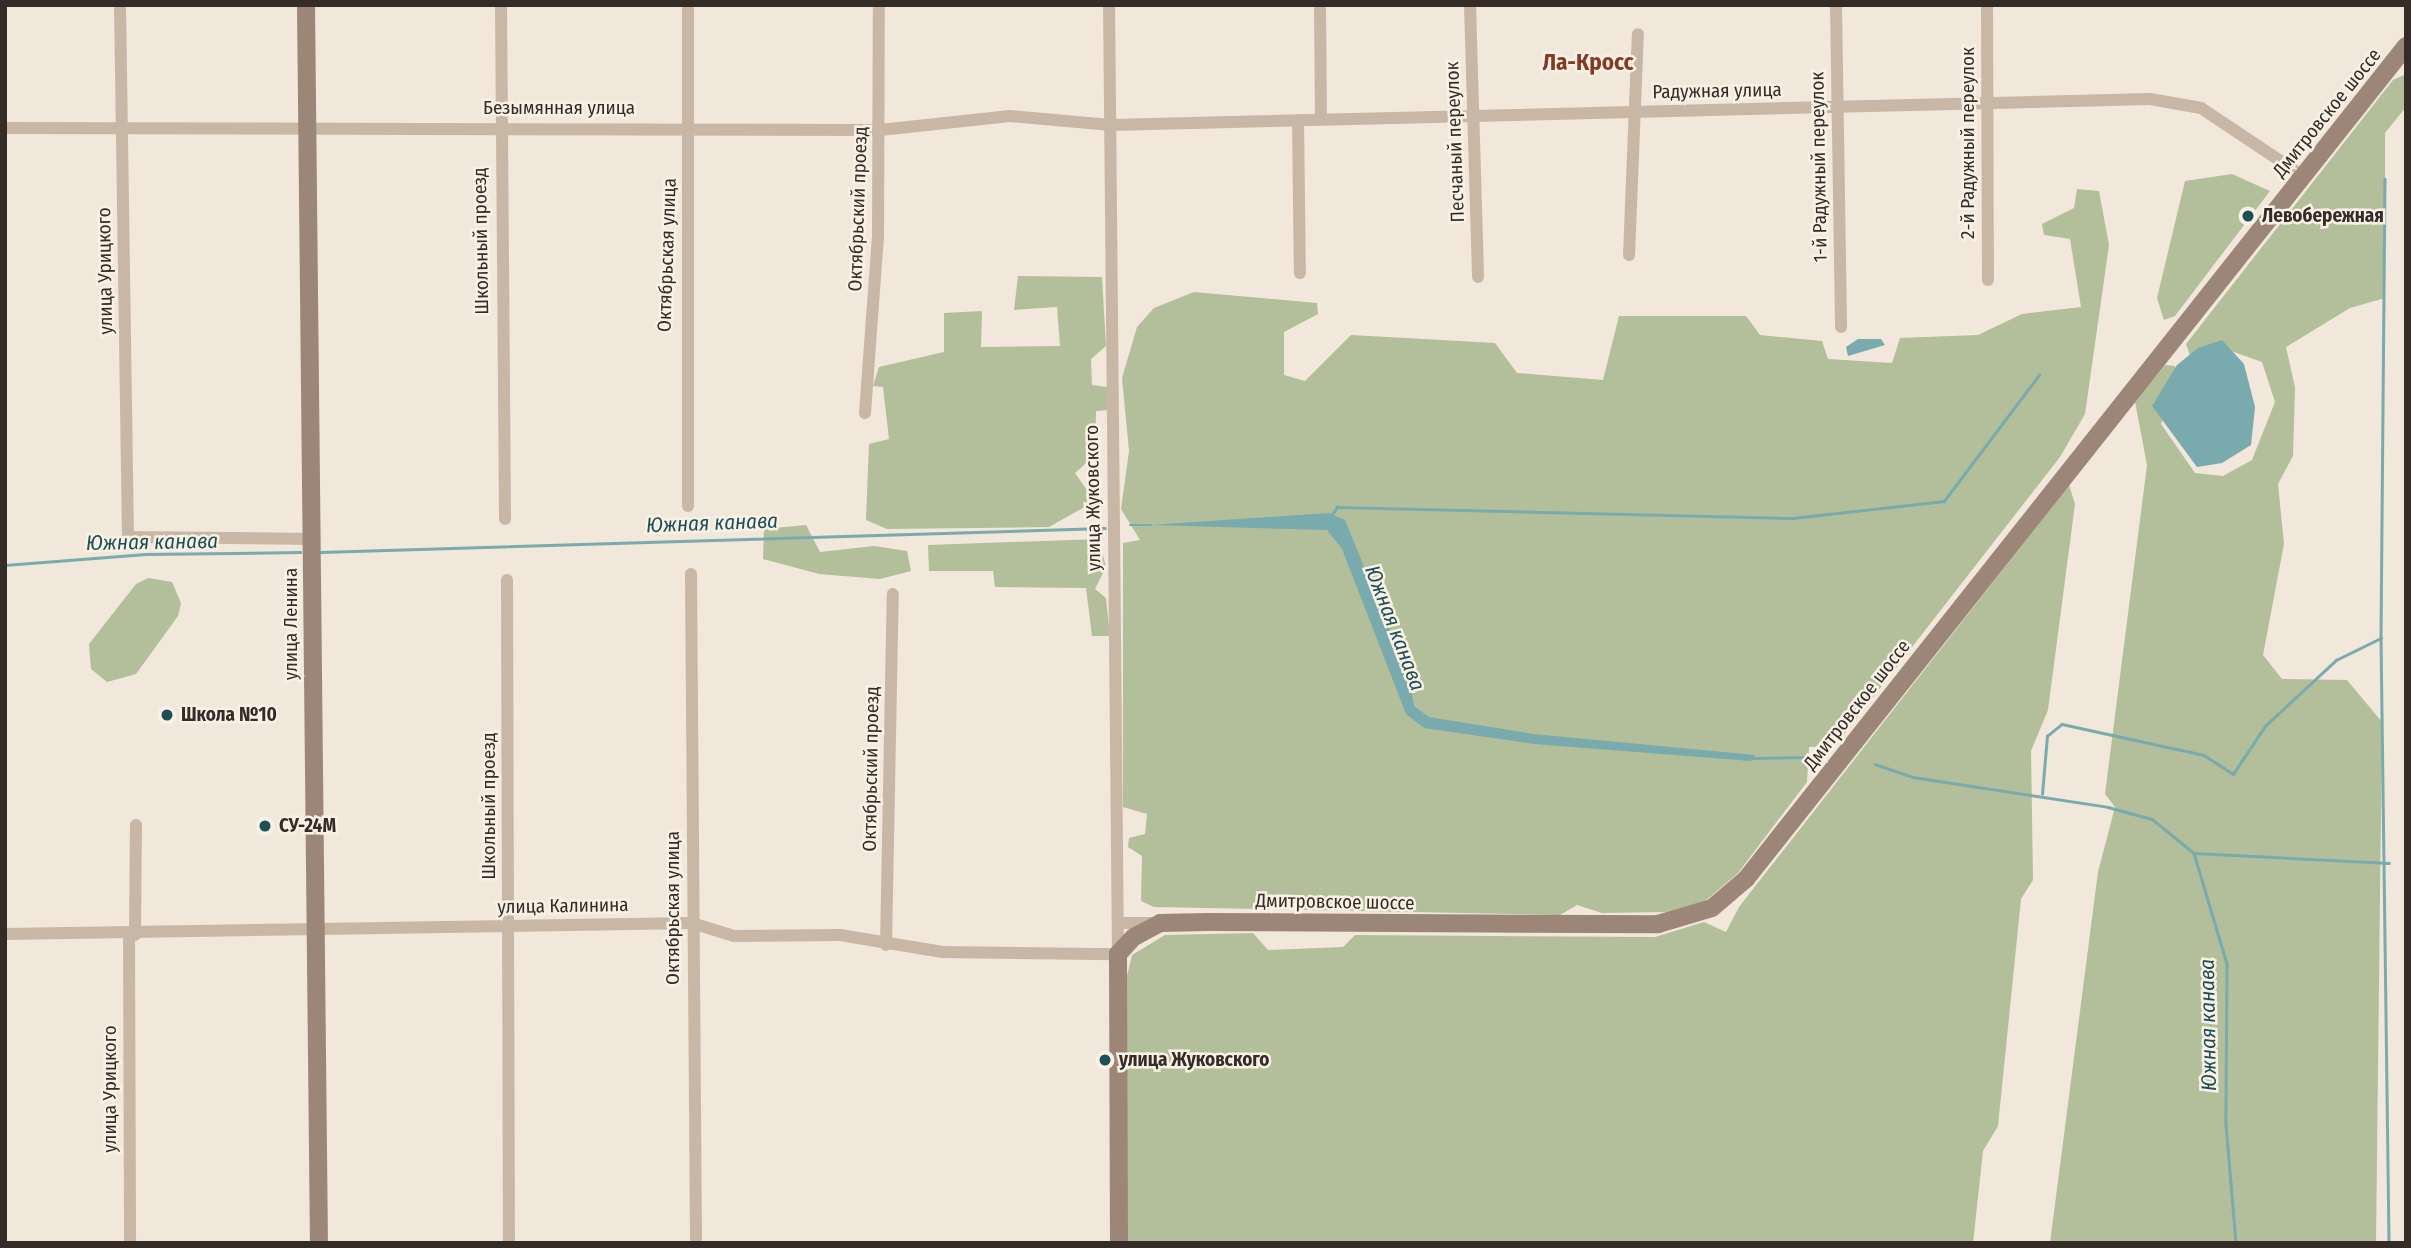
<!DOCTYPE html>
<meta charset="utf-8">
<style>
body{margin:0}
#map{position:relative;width:2411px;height:1248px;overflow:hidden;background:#f1e7da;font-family:"Fira Sans Condensed",sans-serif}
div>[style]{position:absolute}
.green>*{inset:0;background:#b2bf9a}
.water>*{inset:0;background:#79aaad}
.stream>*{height:2.5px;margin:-1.25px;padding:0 1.25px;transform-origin:1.25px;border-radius:1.25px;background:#79aaad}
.street>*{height:12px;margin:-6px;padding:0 6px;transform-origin:6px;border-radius:6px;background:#c9b7a6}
.secondary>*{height:18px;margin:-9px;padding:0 9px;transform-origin:9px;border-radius:9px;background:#9c8677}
.dots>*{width:19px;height:19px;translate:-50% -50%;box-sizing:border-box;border:4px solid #f9f1e6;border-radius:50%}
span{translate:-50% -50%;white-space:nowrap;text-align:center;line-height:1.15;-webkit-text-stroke:5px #f9f1e6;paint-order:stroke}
.street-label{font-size:19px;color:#352b27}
.poi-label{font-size:19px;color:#352b27;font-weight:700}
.left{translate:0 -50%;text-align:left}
.water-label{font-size:21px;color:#1d5055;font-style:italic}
.quarter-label{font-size:23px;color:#823b21;font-weight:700}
.frame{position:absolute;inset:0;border:7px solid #352b27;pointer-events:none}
</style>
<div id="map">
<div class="green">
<div style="clip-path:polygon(2404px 75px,2406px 107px,2385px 133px,2385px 298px,2350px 308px,2286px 347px,2295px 387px,2293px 456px,2278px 484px,2284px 544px,2263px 655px,2282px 679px,2347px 680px,2382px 722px,2376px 1243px,2050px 1243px,2098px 872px,2115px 807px,2105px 794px,2147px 465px,2135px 402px,2165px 365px,2175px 366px,2176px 390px,2161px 424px,2195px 473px,2223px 476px,2252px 460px,2275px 402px,2262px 362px,2211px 344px,2191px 358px,2186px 344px,2393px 80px)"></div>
<div style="clip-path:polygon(2232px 174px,2270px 191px,2175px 316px,2164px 320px,2157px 298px,2185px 181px)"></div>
<div style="clip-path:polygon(2077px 189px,2099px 191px,2109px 245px,2085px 414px,2060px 457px,1835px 746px,1809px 747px,1807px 782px,1738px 873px,1704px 902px,1666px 912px,1602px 913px,1577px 905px,1560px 915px,1154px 907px,1141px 901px,1142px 856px,1128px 847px,1129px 838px,1145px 834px,1147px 814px,1123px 807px,1123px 543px,1140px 540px,1121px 509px,1129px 451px,1122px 378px,1137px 327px,1154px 308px,1194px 292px,1317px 303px,1318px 314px,1284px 332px,1284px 375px,1305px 381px,1351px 335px,1495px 343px,1517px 373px,1603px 380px,1619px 316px,1746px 316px,1760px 335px,1822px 341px,1828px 359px,1892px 363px,1900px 338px,1978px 335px,2022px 314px,2081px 307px,2070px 239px,2044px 235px,2042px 224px,2074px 208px)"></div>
<div style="clip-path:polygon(1018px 276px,1102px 277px,1106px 346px,1091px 359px,1092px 385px,1113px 388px,1111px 410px,1096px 411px,1095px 455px,1075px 473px,1089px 493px,1088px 505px,1049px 527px,887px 529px,866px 520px,869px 444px,889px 439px,883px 387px,873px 386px,879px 367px,944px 352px,944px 313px,982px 311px,981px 347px,1060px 346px,1057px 307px,1014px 310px)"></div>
<div style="clip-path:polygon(2069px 485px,2075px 504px,2048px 710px,2031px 751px,2033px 880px,2021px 899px,1998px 1126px,1983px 1151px,1973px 1243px,1126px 1243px,1126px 980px,1132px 955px,1165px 935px,1253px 933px,1268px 950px,1343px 947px,1355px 935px,1655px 937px,1704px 922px,1726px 932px,1739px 907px)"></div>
<div style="clip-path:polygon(806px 525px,820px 552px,874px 546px,907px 551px,911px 571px,880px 579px,819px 574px,763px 559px,764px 529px)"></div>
<div style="clip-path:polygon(1099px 539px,1106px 567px,1095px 589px,1106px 598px,1110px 636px,1092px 636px,1086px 588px,995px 587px,993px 571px,929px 571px,928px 545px)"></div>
<div style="clip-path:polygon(148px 578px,172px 582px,181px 603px,178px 616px,136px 674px,107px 682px,91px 669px,89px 644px,136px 584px)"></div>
</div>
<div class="water">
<div style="clip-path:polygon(1858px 339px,1881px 339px,1885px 345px,1848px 356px,1846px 347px)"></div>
<div style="clip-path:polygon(2222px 340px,2244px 364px,2255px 407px,2251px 445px,2222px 463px,2197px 467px,2152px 406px,2177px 365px,2198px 348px)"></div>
<div style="clip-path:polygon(1329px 513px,1345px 520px,1410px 680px,1414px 706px,1429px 717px,1533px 734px,1755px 755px,1751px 761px,1534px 744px,1424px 728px,1406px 714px,1342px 549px,1327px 530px,1150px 525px)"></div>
</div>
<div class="stream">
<div style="left:2385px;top:179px;width:459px;rotate:90.5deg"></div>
<div style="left:2381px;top:638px;width:605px;rotate:89.24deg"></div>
<div style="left:1331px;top:516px;width:11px;rotate:-56deg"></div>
<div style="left:1337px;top:507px;width:456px;rotate:1.4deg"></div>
<div style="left:1793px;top:518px;width:152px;rotate:-6.4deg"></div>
<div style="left:1944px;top:501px;width:158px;rotate:-53deg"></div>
<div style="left:1130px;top:525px;width:21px"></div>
<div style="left:321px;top:552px;width:784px;rotate:-1.75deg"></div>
<div style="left:5px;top:565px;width:141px;rotate:-4.5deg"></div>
<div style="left:146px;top:554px;width:154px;rotate:-0.7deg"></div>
<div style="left:1752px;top:758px;width:60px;rotate:-1deg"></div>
<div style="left:1875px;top:764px;width:40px;rotate:18.9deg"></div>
<div style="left:1913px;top:777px;width:197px;rotate:8.7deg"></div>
<div style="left:2108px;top:807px;width:46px;rotate:15.3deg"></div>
<div style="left:2152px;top:819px;width:54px;rotate:39deg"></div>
<div style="left:2194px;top:853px;width:116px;rotate:73.4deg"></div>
<div style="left:2227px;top:964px;width:160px;rotate:90.4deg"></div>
<div style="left:2226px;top:1124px;width:119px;rotate:85.2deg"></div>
<div style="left:2042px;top:794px;width:58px;rotate:-85.1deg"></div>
<div style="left:2047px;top:736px;width:19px;rotate:-39deg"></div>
<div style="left:2062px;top:724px;width:145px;rotate:12.3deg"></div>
<div style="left:2204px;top:755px;width:35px;rotate:33deg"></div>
<div style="left:2233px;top:774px;width:58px;rotate:-56.3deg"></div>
<div style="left:2265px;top:726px;width:97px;rotate:-42.9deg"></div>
<div style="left:2336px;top:660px;width:50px;rotate:-26.1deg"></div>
<div style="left:2194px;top:853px;width:195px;rotate:2.9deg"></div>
</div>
<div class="street">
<div style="left:120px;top:5px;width:532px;rotate:89.14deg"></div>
<div style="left:128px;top:537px;width:185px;rotate:0.6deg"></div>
<div style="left:501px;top:5px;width:514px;rotate:89.55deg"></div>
<div style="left:1320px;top:5px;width:113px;rotate:89.5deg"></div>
<div style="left:1470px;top:5px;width:272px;rotate:88.3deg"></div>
<div style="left:1836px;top:5px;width:322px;rotate:89.1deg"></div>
<div style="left:1987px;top:5px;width:275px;rotate:89.8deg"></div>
<div style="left:1298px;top:120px;width:153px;rotate:89.3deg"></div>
<div style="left:5px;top:128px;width:875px;rotate:0.13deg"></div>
<div style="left:880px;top:130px;width:131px;rotate:-6.1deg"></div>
<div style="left:1010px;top:116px;width:101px;rotate:5.1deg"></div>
<div style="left:1111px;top:125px;width:1039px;rotate:-1.43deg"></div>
<div style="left:2150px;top:99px;width:52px;rotate:10deg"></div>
<div style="left:2201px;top:108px;width:123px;rotate:33.7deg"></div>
<div style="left:1629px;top:255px;width:221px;rotate:-87.7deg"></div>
<div style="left:865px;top:413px;width:176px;rotate:-85.8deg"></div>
<div style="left:878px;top:237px;width:232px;rotate:-89.8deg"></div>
<div style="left:688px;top:506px;width:501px;rotate:-90deg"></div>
<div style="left:691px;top:574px;width:669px;rotate:89.57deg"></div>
<div style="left:507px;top:580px;width:663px;rotate:89.83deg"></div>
<div style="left:1118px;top:923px;width:39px"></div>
<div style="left:5px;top:934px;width:687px;rotate:-0.92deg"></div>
<div style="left:692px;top:923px;width:44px;rotate:17.2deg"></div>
<div style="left:734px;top:936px;width:106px;rotate:-0.5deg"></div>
<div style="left:840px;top:935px;width:104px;rotate:9.4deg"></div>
<div style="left:943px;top:952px;width:175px;rotate:0.7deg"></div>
<div style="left:1118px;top:954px;width:949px;rotate:-90.54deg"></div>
<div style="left:129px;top:935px;width:308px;rotate:89.8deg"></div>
<div style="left:135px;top:935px;width:110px;rotate:-89.5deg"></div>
<div style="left:886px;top:945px;width:351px;rotate:-88.9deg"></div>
</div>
<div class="secondary">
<div style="left:306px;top:5px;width:1238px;rotate:89.4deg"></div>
<div style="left:1119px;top:1243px;width:289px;rotate:-90.2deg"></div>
<div style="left:1118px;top:954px;width:23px;rotate:-47deg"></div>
<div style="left:1134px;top:937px;width:30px;rotate:-28deg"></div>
<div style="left:1160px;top:923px;width:48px;rotate:-1.2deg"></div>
<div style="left:1208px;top:922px;width:450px;rotate:0.3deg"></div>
<div style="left:1658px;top:924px;width:56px;rotate:-16.5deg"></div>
<div style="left:1712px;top:908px;width:45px;rotate:-40.5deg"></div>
<div style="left:1746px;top:879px;width:1063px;rotate:-51.61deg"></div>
</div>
<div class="dots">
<div style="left:2248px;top:216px;background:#1d5055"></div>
<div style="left:167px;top:715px;background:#1d5055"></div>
<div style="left:265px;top:826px;background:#1d5055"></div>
<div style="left:1105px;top:1060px;background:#1d5055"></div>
</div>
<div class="street-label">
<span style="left:1717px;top:91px;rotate:-1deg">Радужная улица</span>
<span style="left:559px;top:108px">Безымянная улица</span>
<span style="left:2327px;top:113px;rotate:-51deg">Дмитровское шоссе</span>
<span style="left:1455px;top:142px;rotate:-92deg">Песчаный переулок</span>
<span style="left:1968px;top:143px;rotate:-90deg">2-й Радужный переулок</span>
<span style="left:1819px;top:167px;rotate:-91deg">1-й Радужный переулок</span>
<span style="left:858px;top:209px;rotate:-88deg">Октябрьский проезд</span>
<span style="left:481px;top:241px;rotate:-91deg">Школьный проезд</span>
<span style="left:667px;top:255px;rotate:-88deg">Октябрьская улица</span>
<span style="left:105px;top:271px;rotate:-91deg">улица Урицкого</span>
<span style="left:1093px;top:498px;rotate:-91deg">улица Жуковского</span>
<span style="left:291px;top:624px;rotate:-90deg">улица Ленина</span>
<span style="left:1857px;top:705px;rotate:-52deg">Дмитровское шоссе</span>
<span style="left:871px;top:769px;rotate:-89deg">Октябрьский проезд</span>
<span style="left:489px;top:806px;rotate:-90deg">Школьный проезд</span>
<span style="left:1335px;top:902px;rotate:1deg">Дмитровское шоссе</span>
<span style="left:563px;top:906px;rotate:-1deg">улица Калинина</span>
<span style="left:673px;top:908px;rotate:-90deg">Октябрьская улица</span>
<span style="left:110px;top:1089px;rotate:-90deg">улица Урицкого</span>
</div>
<div class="poi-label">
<span class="left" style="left:2262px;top:216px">Левобережная</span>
<span class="left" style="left:181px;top:715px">Школа №10</span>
<span class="left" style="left:279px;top:826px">СУ-24М</span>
<span class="left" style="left:1119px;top:1060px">улица Жуковского</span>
</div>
<div class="water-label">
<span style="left:712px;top:523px;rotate:-2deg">Южная канава</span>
<span style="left:152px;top:542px;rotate:-1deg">Южная канава</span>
<span style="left:1395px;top:628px;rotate:69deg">Южная канава</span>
<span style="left:2208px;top:1025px;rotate:-91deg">Южная канава</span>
</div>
<div class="quarter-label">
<span style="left:1588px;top:62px">Ла-Кросс</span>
</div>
<div class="frame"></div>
</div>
